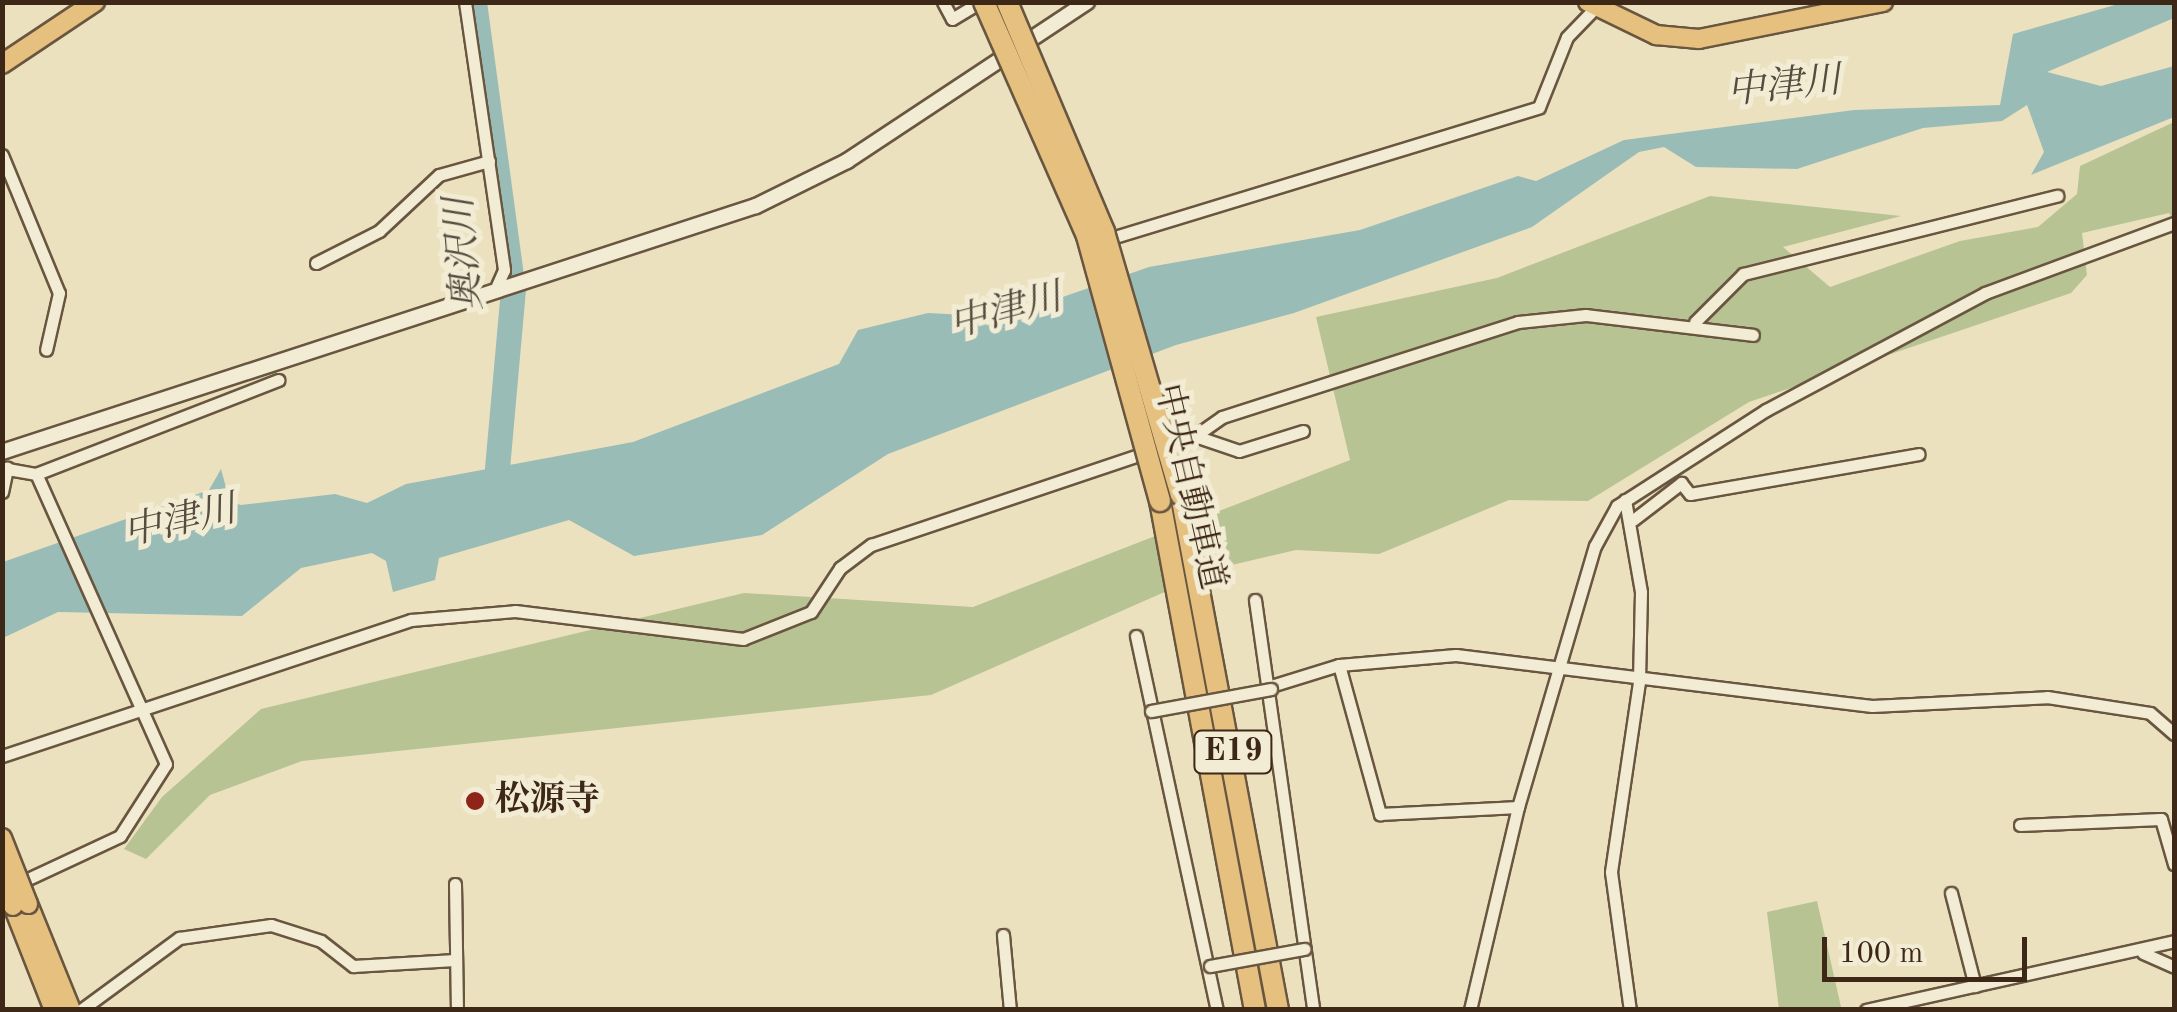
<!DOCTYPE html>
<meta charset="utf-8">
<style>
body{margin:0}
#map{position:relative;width:2177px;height:1012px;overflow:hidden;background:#ece1be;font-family:"Old Standard TT","Noto Serif JP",serif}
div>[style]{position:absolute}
.green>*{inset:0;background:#b7c392}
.water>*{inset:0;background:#9abcb7}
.river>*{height:25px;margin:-12.5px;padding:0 12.5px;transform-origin:12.5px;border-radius:12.5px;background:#9abcb7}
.roads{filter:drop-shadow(2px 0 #695640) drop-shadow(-2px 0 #695640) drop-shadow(0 2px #695640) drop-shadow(0 -2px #695640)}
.minor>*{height:11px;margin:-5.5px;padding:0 5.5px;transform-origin:5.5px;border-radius:5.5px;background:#f3ecd5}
.tertiary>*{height:14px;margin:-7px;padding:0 7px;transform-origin:7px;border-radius:7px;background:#f3ecd5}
.trunk>*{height:18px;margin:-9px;padding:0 9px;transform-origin:9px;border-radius:9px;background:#e6c07f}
.motorway>*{height:20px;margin:-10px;padding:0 10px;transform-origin:10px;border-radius:10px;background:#e6c07f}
.bridges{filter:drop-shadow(2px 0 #695640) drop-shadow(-2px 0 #695640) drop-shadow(0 2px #695640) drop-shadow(0 -2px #695640)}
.minor-bridge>*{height:11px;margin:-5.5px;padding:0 5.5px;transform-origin:5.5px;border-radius:5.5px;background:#f3ecd5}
.trunk-bridge>*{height:18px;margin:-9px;padding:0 9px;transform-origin:9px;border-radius:9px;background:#e6c07f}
.motorway-bridge>*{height:20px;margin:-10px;padding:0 10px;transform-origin:10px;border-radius:10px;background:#e6c07f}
.dots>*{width:28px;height:28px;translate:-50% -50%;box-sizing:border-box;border:5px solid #f3ecd5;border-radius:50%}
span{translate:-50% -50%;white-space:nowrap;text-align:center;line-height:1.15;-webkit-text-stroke:10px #f3ecd5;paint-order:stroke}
.shield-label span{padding:2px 8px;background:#f3ecd5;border:2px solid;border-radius:8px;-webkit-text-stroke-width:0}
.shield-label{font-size:32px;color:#3d2716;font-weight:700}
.street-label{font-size:35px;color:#3d2716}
.poi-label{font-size:35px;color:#3d2716;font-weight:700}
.left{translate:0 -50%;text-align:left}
.water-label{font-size:38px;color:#544c3e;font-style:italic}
.frame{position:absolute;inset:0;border:5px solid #3d2716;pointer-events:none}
.scale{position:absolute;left:1822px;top:937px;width:205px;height:45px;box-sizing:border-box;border:5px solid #3d2716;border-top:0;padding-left:12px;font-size:30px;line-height:35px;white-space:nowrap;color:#3d2716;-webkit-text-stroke:8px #f3ecd5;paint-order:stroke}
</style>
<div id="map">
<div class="green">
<div style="clip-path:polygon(2174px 122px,2174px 221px,2169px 213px,2082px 233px,2087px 275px,2071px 293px,1749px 402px,1588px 501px,1509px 500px,1379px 554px,1296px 550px,1219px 568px,931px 695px,302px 761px,210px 795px,146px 859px,124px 849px,162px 797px,261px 709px,744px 593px,973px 607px,1350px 460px,1316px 317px,1497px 278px,1710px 196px,1901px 216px,1783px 247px,1830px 287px,1960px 241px,2038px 227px,2077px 194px,2080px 166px)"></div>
<div style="clip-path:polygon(1817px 901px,1841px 1007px,1779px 1009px,1767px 912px)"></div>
</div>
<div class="water">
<div style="clip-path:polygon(2122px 3px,2174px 3px,2174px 18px,2047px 72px,2101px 86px,2174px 66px,2174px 117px,2031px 175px,2044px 152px,2027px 105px,2002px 121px,1923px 128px,1797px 169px,1696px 167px,1664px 147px,1639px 152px,1532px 227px,1294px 313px,1176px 345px,888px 454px,762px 535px,634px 556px,569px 520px,439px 558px,435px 580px,393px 592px,386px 561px,372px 553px,301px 568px,242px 616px,58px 612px,3px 638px,3px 562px,209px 490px,221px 469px,230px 502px,241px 505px,335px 494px,367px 503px,406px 484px,633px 442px,839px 364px,858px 330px,928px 313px,1005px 317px,1149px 267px,1360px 230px,1518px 176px,1536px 181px,1624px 140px,1854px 110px,2000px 105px,2013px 34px)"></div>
</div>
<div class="river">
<div style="left:474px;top:2px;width:290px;rotate:82.3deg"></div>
<div style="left:513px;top:289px;width:213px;rotate:95.1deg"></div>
</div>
<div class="roads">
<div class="minor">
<div style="left:465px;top:2px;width:271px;rotate:81.7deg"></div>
<div style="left:504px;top:270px;width:17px;rotate:114deg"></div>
<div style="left:943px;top:2px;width:19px;rotate:62deg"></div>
<div style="left:952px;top:19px;width:33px;rotate:-31deg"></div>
<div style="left:2px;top:155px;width:149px;rotate:67.6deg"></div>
<div style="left:59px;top:293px;width:58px;rotate:102.8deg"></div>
<div style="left:1115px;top:237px;width:443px;rotate:-17deg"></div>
<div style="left:1539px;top:107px;width:75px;rotate:-68.2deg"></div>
<div style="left:1567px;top:37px;width:40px;rotate:-46deg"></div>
<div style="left:316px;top:263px;width:71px;rotate:-26.9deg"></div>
<div style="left:379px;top:231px;width:82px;rotate:-43deg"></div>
<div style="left:439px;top:175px;width:52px;rotate:-15.6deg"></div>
<div style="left:1695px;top:322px;width:68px;rotate:-45deg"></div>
<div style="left:1743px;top:274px;width:324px;rotate:-14deg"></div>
<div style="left:1195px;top:436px;width:33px;rotate:-35deg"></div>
<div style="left:1222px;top:417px;width:311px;rotate:-17.8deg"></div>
<div style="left:1518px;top:322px;width:68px;rotate:-5.9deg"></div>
<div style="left:1586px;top:315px;width:168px;rotate:6.8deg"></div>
<div style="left:2px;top:468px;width:35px;rotate:10deg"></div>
<div style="left:36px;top:474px;width:260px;rotate:-21.2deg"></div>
<div style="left:2px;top:492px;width:25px;rotate:-78deg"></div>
<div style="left:1625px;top:500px;width:93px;rotate:80.1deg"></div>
<div style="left:1641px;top:592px;width:90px;rotate:91.3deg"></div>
<div style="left:1639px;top:682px;width:192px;rotate:98.4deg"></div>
<div style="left:1611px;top:872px;width:139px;rotate:82.2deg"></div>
<div style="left:1633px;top:520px;width:61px;rotate:-37.6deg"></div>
<div style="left:1681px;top:483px;width:14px;rotate:51deg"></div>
<div style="left:1690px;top:494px;width:232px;rotate:-9.9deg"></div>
<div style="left:1255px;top:600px;width:414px;rotate:81.9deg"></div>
<div style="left:1136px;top:636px;width:383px;rotate:77.8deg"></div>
<div style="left:1339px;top:665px;width:155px;rotate:74.6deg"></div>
<div style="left:1380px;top:814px;width:138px;rotate:-2.9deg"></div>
<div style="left:1271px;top:686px;width:71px;rotate:-17.2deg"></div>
<div style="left:1339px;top:665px;width:117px;rotate:-4.9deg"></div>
<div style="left:1456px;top:655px;width:419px;rotate:7deg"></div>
<div style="left:1872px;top:706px;width:175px;rotate:-2.9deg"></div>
<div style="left:2047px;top:697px;width:104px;rotate:8.8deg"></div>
<div style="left:2150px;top:713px;width:32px;rotate:41deg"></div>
<div style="left:2px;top:756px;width:431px;rotate:-18.4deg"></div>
<div style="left:411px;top:620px;width:104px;rotate:-4.9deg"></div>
<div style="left:515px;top:611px;width:230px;rotate:7deg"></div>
<div style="left:743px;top:639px;width:73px;rotate:-21.7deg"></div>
<div style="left:811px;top:612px;width:53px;rotate:-56.6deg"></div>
<div style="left:840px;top:568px;width:39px;rotate:-37deg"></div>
<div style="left:871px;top:545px;width:342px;rotate:-18.6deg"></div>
<div style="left:1195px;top:436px;width:46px;rotate:18.8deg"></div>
<div style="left:1239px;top:451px;width:67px;rotate:-17.4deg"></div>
<div style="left:2020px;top:825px;width:141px;rotate:-2.4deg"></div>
<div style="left:2161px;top:819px;width:47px;rotate:73.9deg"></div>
<div style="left:455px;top:884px;width:126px;rotate:89.1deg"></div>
<div style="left:15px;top:885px;width:116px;rotate:-25deg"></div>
<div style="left:120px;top:836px;width:85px;rotate:-57.4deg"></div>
<div style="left:166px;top:764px;width:318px;rotate:-114.1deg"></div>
<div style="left:1951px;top:893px;width:96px;rotate:75.5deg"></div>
<div style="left:1003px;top:935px;width:75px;rotate:84.7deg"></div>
<div style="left:2143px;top:953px;width:34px;rotate:24deg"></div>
<div style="left:81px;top:1010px;width:122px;rotate:-36.3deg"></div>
<div style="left:179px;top:938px;width:93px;rotate:-8deg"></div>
<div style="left:271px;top:925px;width:52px;rotate:17.7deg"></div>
<div style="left:321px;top:941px;width:41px;rotate:38deg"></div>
<div style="left:353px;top:966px;width:102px;rotate:-3.4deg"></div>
<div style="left:1470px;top:1010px;width:209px;rotate:-76.7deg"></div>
<div style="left:1518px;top:807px;width:272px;rotate:-73.6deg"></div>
<div style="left:1595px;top:546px;width:46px;rotate:-61.2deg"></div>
<div style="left:1617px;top:506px;width:177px;rotate:-32.8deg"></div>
<div style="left:1766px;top:410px;width:248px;rotate:-28.1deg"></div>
<div style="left:1985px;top:293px;width:202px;rotate:-20.3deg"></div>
<div style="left:1866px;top:1010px;width:316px;rotate:-12.6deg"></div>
</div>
<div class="tertiary">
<div style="left:2px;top:452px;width:793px;rotate:-18.07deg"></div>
<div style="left:756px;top:206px;width:102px;rotate:-26.3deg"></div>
<div style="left:847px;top:161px;width:288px;rotate:-33.5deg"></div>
</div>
<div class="trunk">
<div style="left:1588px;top:2px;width:76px;rotate:25.9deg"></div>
<div style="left:1656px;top:35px;width:43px;rotate:5.3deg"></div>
<div style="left:1699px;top:39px;width:188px;rotate:-11.4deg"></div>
<div style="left:2px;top:64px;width:112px;rotate:-33.7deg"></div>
<div style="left:28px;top:904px;width:114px;rotate:67.9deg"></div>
<div style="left:13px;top:906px;width:112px;rotate:68.5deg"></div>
</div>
<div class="motorway">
<div style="left:1181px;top:495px;width:524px;rotate:79.33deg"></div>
<div style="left:1160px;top:501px;width:518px;rotate:79.43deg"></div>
</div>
</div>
<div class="bridges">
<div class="minor-bridge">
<div style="left:1151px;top:711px;width:122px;rotate:-10.4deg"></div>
<div style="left:1210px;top:966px;width:96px;rotate:-10.3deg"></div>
</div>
<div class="trunk-bridge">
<div style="left:2px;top:838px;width:71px;rotate:68.5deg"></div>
<div style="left:2px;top:879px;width:29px;rotate:68deg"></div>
</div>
<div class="motorway-bridge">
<div style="left:984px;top:2px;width:256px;rotate:66.2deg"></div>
<div style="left:1087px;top:236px;width:275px;rotate:74.6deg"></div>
<div style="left:1007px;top:2px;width:250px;rotate:67.1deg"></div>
<div style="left:1104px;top:232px;width:274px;rotate:73.7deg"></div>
</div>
</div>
<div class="dots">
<div style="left:475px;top:801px;background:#8f2418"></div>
</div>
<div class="shield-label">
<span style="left:1233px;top:752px">E19</span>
</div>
<div class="street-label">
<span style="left:1189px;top:487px;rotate:77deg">中央自動車道</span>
</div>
<div class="poi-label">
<span class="left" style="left:495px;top:801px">松源寺</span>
</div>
<div class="water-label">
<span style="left:1784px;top:88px;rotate:-6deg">中津川</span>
<span style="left:466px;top:254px;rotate:-95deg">奥沢川</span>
<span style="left:1006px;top:313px;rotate:-15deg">中津川</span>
<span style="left:180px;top:523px;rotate:-13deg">中津川</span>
</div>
<div class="frame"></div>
<div class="scale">100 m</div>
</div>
